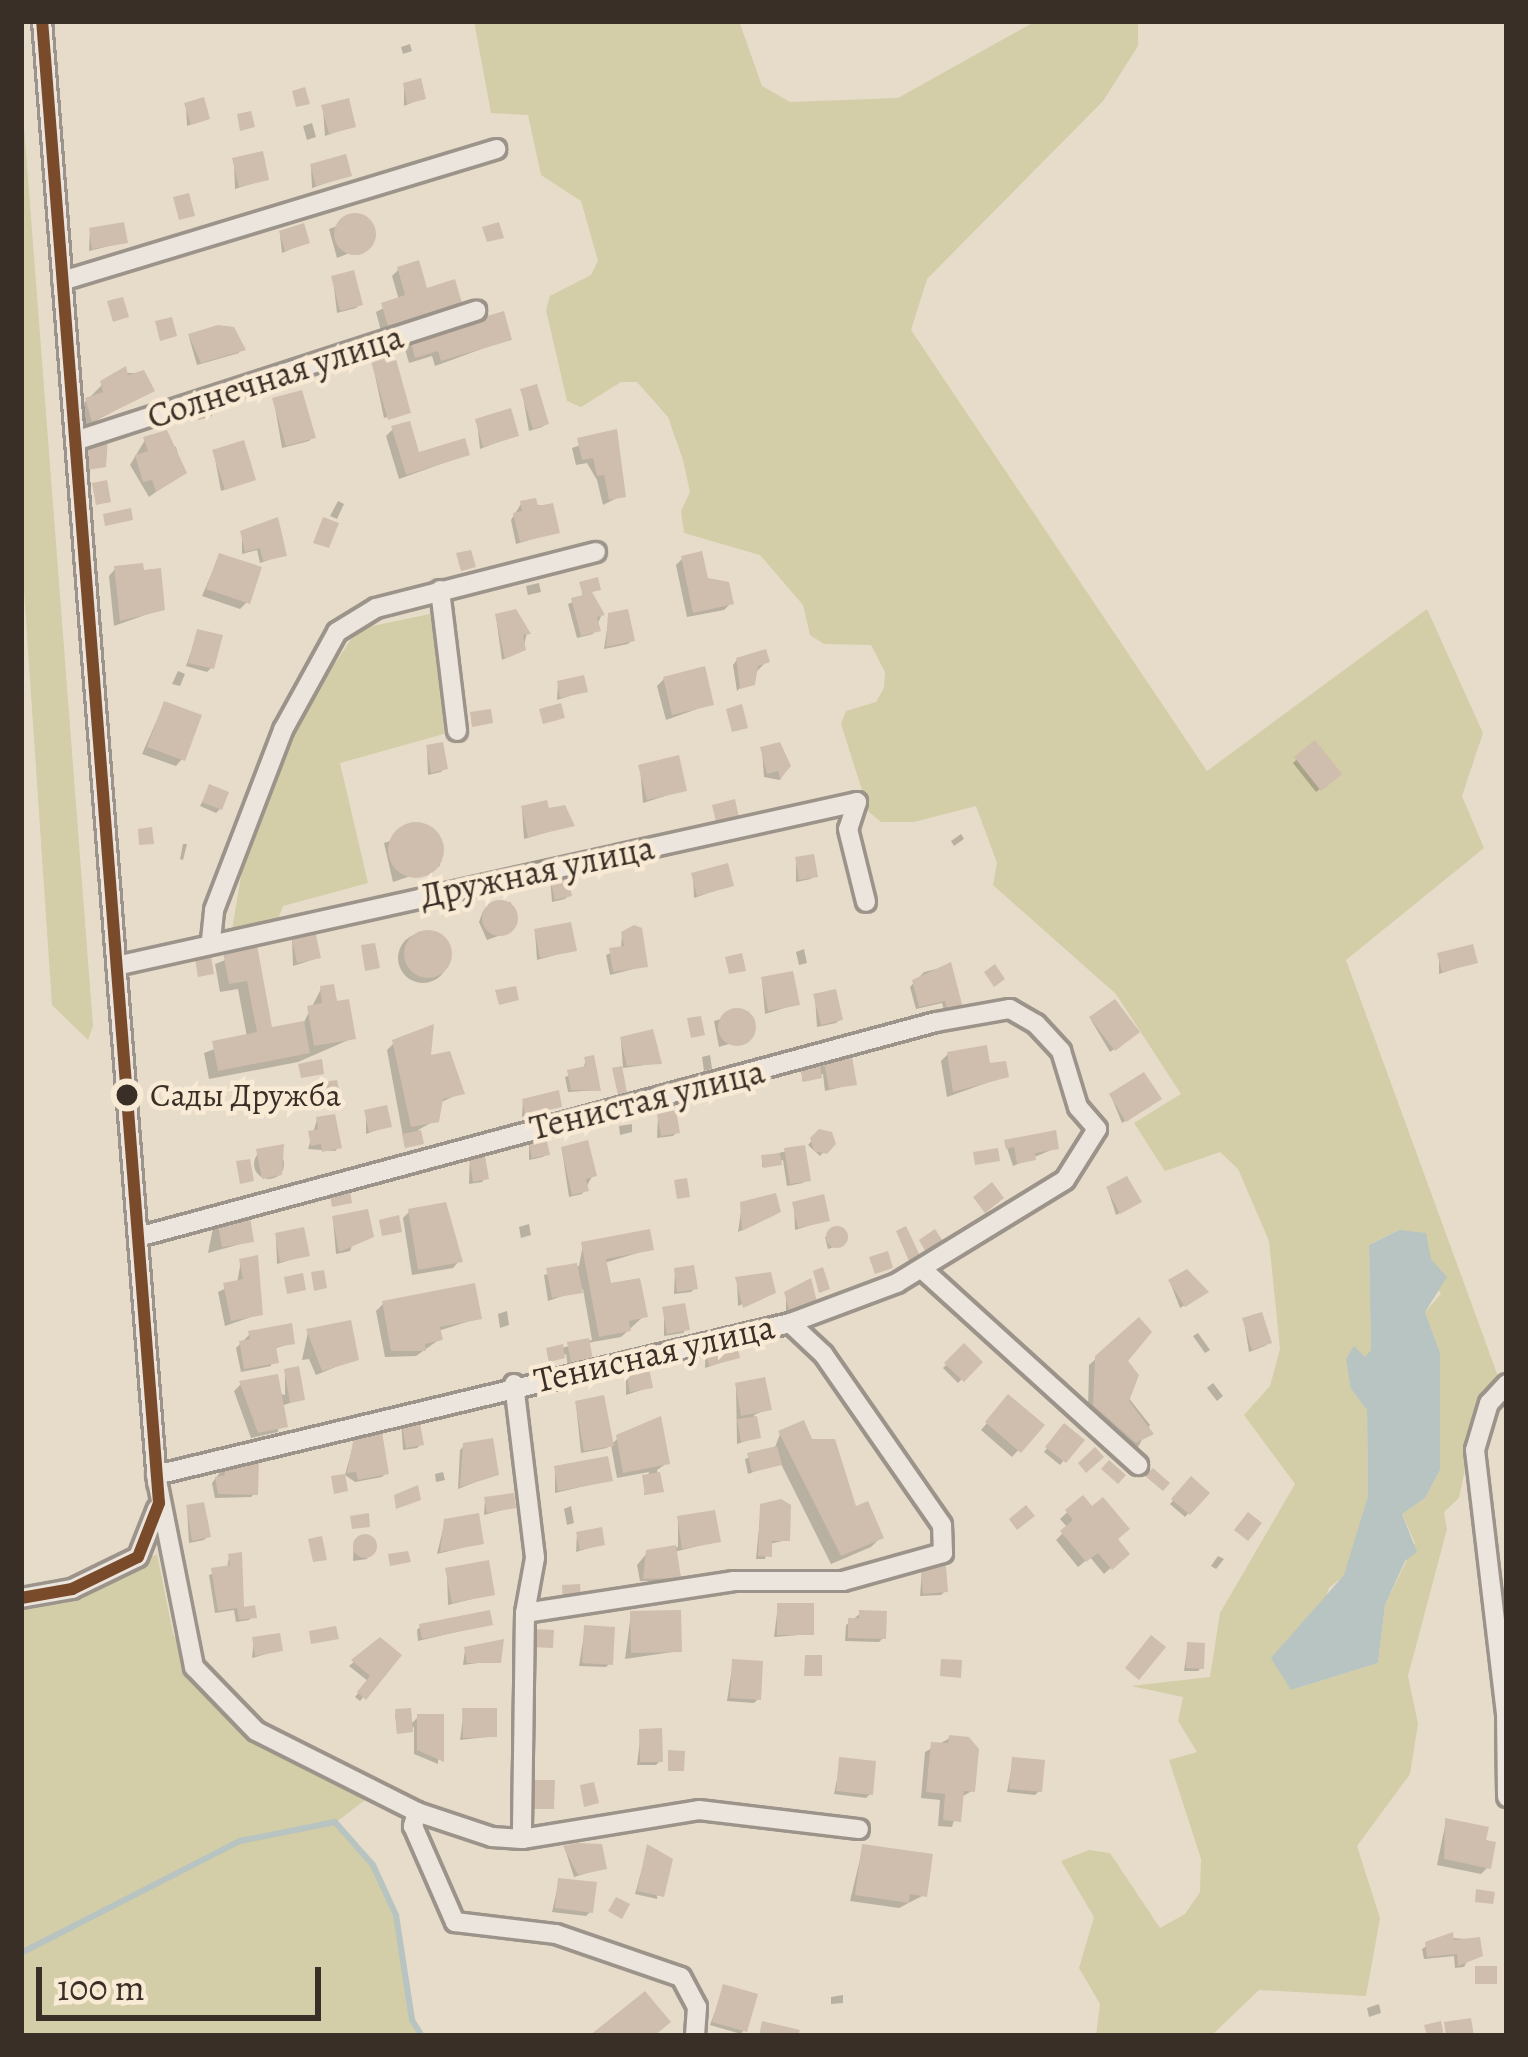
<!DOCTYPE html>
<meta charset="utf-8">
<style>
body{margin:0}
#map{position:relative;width:1528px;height:2057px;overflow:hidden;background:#e7dcca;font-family:Alegreya,serif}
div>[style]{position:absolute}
.green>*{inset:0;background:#d3cda8}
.water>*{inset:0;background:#b7c4c1}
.shadow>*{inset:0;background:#0003}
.round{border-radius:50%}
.stream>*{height:6px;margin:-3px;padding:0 3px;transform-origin:3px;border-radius:3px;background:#b7c4c1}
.building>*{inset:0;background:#cfbdad}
.roads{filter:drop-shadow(3px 0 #9c948a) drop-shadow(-3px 0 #9c948a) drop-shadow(0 3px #9c948a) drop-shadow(0 -3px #9c948a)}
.minor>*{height:18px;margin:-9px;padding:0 9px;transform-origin:9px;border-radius:9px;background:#ebe5dd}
.bus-1>*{height:12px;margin:-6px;padding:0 6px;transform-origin:6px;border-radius:6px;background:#7a4b2a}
.dots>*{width:33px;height:33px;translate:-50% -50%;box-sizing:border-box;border:6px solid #f8ead4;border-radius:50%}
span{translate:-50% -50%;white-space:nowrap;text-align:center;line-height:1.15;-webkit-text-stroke:9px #f8ead4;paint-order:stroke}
.bus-label{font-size:33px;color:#3a2f26}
.left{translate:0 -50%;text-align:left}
.street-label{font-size:36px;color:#3a2f26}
.frame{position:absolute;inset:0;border:24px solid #3a2f26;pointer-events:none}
.scale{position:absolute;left:36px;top:1967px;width:285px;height:54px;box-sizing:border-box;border:6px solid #3a2f26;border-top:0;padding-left:15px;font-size:36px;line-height:42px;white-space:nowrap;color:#3a2f26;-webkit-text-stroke:9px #f8ead4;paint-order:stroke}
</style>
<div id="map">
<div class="green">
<div style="clip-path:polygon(evenodd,474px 21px,739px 21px,762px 86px,790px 102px,898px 98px,1036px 21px,1138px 21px,1138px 46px,1103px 101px,927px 279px,911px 330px,1207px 771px,1427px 609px,1483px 733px,1462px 796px,1484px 848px,1346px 960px,1499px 1379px,1478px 1406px,1459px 1498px,1444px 1512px,1447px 1529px,1408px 1676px,1418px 1724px,1410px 1774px,1357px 1846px,1380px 1918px,1366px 1996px,1259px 1990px,1211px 2036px,1096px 2036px,1100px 2004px,1079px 1968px,1094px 1917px,1061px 1861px,1089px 1850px,1110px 1853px,1160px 1928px,1185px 1914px,1200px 1892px,1201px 1859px,1169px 1760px,1197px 1752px,1178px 1721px,1183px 1697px,1131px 1686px,1210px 1677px,1220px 1613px,1295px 1484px,1244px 1415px,1270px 1386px,1280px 1349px,1269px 1241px,1238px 1169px,1220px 1152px,1165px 1171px,1134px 1123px,1181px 1094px,1116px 994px,993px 885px,997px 863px,976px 806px,914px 822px,881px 822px,869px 812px,841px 724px,846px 711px,876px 702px,884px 688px,885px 672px,871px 645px,824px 644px,810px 635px,803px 605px,760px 555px,684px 533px,681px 511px,690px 492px,683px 460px,668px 417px,637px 382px,621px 382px,581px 407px,567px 401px,546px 310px,550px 296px,591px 275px,598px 261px,581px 201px,541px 175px,528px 115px,491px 113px,474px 21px,1399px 1230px,1441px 1294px,1425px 1312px,1440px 1352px,1440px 1470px,1425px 1498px,1402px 1514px,1415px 1543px,1385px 1605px,1378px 1663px,1291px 1690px,1329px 1588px,1345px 1575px,1368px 1496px,1367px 1410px,1351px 1389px,1371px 1350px,1369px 1245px,1399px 1230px)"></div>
<div style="clip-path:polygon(21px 87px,93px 1026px,88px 1040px,52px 1005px,21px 546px)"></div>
<div style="clip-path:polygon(430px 614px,451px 732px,340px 763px,368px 883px,283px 906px,277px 921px,232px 930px,246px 846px,295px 723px,358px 629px)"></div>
<div style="clip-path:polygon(157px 1554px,173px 1633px,195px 1681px,230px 1722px,365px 1800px,335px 1823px,373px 1865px,396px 1915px,412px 2020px,422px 2036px,21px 2036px,21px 1605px,91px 1587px)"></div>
</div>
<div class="water">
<div style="clip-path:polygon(1399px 1230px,1426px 1233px,1431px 1259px,1447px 1277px,1425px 1312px,1440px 1352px,1440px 1470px,1425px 1498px,1402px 1514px,1417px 1552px,1405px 1561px,1385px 1605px,1378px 1663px,1291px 1690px,1271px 1658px,1344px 1575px,1368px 1496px,1367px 1410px,1351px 1389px,1346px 1359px,1354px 1346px,1365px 1357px,1371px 1350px,1369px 1245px)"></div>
</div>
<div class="shadow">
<div style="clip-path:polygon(410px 44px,412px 51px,403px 54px,401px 47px)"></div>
<div style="clip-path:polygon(404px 85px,423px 98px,404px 106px)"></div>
<div style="clip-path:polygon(186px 106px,207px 118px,187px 126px)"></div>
<div style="clip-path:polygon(323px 108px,353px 126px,325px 136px)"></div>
<div style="clip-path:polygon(312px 123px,316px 137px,307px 140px,303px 126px)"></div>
<div style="clip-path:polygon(234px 161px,266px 179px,235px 189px)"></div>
<div style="clip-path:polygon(311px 167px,349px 175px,312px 188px)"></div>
<div style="clip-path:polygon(364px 216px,372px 244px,337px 258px,329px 229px)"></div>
<div style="clip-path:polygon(90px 231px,125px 242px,89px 251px)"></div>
<div style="clip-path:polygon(280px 234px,307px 242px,282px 253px)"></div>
<div style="clip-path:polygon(398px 270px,425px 291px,459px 303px,381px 331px,376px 312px,399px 300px,392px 276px)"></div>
<div style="clip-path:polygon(333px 279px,360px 304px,356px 308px,337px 313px)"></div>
<div style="clip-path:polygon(232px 330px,239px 353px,197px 365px,189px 337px)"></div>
<div style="clip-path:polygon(509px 339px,435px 366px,432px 356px,409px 363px,405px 349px,411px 342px)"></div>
<div style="clip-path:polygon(372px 361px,408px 411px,384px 418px)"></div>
<div style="clip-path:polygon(114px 373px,142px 373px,151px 391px,86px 426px,80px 407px)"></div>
<div style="clip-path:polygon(522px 391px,546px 424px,542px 427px,529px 431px)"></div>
<div style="clip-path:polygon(274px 401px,313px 437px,309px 441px,282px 448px)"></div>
<div style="clip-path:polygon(211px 407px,212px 416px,198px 420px,196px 411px)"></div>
<div style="clip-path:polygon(477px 421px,516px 435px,480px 449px)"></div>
<div style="clip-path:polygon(393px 429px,417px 455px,466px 455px,399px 479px,386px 436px)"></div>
<div style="clip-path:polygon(615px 433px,623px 495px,603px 505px,597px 480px,587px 463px,576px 465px,572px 448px)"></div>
<div style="clip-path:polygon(145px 440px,176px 447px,183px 472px,149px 497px,130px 465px)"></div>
<div style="clip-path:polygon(214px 453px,253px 479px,221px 491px)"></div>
<div style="clip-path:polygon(338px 501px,344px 504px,337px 519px,330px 516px)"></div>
<div style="clip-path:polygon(521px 504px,550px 506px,556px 532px,516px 544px,511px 520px)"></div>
<div style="clip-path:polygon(242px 534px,283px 555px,260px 563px,257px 550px,242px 554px)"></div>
<div style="clip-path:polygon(219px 556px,247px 602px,240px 609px,202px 596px)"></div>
<div style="clip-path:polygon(683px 558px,731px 603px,724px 610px,687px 617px,676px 565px)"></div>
<div style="clip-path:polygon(115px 569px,162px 609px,114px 626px,109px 576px)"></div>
<div style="clip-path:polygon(539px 583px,541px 592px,528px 595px,526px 586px)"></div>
<div style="clip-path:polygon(581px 585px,602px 614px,593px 634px,577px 638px,568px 604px,583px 598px)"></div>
<div style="clip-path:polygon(609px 616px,632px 640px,628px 644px,604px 649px)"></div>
<div style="clip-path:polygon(496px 617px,527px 633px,523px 649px,502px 660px)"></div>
<div style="clip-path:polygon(198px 632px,211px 668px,207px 672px,186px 666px)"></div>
<div style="clip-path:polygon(737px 660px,767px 661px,737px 691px,733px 665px)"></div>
<div style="clip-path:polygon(178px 671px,185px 674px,180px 686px,172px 684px)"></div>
<div style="clip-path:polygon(664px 679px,711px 704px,666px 720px,657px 686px)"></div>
<div style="clip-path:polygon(558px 684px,585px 691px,557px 700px)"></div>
<div style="clip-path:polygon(164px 704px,182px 759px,176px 766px,142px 754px)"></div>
<div style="clip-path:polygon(1314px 744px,1338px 774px,1316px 792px,1293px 763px)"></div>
<div style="clip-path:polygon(427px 748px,444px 768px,441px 772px,428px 775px)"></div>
<div style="clip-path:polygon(762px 749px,788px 767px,780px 780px,764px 777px)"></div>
<div style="clip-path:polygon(640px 767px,684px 790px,643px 803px)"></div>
<div style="clip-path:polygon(210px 788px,220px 809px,216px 813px,200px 806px)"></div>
<div style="clip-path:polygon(522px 809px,547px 812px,571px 825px,524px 839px)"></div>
<div style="clip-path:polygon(430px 827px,440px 866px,393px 882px,384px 843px)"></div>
<div style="clip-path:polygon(961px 834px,964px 839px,954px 846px,951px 841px)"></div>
<div style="clip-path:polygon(183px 844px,187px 844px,183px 860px,180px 859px)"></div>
<div style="clip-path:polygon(796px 860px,814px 876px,811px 879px,796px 882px)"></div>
<div style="clip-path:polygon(693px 875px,731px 885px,694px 898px)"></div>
<div style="clip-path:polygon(550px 877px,569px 895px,565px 899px,552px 902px)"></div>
<div style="clip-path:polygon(511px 902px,512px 931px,487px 940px,479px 922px,483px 911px)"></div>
<div style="clip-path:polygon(535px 932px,573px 950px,537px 960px)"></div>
<div class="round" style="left:398px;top:933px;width:50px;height:50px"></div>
<div style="clip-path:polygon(622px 934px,645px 966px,610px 975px,606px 955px,621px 949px)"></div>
<div style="clip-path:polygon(292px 938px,318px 958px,293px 966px)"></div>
<div style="clip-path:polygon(254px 949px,270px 1030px,303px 1024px,321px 989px,353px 1038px,298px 1062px,209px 1079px,204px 1053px,247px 1037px,238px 989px,220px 992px,215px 964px)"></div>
<div style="clip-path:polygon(804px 949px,807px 963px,799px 965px,796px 952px)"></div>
<div style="clip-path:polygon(1439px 956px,1474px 962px,1439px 974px)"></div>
<div style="clip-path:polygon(949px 966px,956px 1011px,945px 1014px,942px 1003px,916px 1009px,910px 987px,924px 972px)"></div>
<div style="clip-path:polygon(762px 980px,797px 1004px,765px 1014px)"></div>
<div style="clip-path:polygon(815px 997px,840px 1019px,836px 1023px,817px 1027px)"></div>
<div style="clip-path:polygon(748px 1011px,754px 1036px,719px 1047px,714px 1021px)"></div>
<div style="clip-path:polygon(1091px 1020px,1132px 1036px,1110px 1052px)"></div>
<div style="clip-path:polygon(621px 1040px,659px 1063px,623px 1068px)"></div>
<div style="clip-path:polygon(394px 1043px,428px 1059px,461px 1093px,439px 1103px,436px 1120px,418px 1130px,421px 1143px,405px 1147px,387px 1050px)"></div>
<div style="clip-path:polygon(948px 1054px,987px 1067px,1006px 1076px,947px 1097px,941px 1061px)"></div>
<div style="clip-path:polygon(710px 1055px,712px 1069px,704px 1071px,702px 1057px)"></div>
<div style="clip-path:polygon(586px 1060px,598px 1090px,568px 1092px,565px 1077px,583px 1070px)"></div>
<div style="clip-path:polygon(826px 1065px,854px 1084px,825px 1091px,823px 1074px,802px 1081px,802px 1071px)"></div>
<div style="clip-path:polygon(1111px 1096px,1154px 1103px,1122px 1123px)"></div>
<div style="clip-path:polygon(523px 1101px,559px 1106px,522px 1117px)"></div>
<div style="clip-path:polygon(366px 1113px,388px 1126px,366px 1134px)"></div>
<div style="clip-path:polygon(658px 1117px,677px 1132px,673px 1136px,657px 1138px)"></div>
<div style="clip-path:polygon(317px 1120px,339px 1147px,335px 1151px,308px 1149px)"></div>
<div style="clip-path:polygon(632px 1124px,632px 1132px,620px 1135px,619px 1126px)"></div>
<div style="clip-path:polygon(820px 1132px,832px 1143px,820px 1156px,808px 1145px)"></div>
<div style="clip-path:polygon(529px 1138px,547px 1154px,543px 1157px,529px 1160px)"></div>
<div style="clip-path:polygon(1005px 1142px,1056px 1148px,1013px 1166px)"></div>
<div class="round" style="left:254px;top:1149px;width:30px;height:30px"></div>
<div style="clip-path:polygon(562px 1150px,593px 1175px,582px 1194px,569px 1197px)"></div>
<div style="clip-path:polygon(786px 1151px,807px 1179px,803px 1183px,787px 1186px,783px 1160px,762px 1167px,762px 1158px)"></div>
<div style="clip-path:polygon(470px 1155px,485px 1178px,482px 1182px,469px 1184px)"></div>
<div style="clip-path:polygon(1108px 1190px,1134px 1206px,1116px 1215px)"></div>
<div style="clip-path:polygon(794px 1204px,827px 1220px,795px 1230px)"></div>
<div style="clip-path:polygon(742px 1205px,774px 1215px,738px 1232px)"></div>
<div style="clip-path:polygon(409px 1212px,459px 1261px,453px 1268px,412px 1275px,403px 1218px)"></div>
<div style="clip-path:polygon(246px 1214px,251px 1241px,208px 1253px,214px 1223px)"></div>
<div style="clip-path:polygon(333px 1219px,353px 1243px,350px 1251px,336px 1254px)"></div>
<div style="clip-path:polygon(529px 1224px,531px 1235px,521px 1238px,519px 1227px)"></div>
<div style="clip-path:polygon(842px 1230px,845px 1243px,828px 1249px,825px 1237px)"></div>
<div style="clip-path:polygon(276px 1235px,306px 1255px,277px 1264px)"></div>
<div style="clip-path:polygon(583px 1245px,651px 1249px,604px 1263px,609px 1286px,644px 1316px,621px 1337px,587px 1343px,590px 1359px,568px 1366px,566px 1354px,549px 1361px,547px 1352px,592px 1340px,583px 1289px,548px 1301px,544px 1275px,579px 1266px)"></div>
<div style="clip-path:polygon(241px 1261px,260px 1314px,225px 1326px,218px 1292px,237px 1283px)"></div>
<div style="clip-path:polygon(675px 1271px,695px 1288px,691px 1292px,674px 1294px)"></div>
<div style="clip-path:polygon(737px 1280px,773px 1291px,738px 1306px)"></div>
<div style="clip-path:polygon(1170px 1282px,1201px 1295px,1180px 1308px)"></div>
<div style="clip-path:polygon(786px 1294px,814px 1301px,786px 1312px)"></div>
<div style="clip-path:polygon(383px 1304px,479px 1318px,438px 1331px,440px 1339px,416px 1356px,385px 1357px,376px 1311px)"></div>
<div style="clip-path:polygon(664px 1310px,686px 1329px,683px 1333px,664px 1336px)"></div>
<div style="clip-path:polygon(507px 1311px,509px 1325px,500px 1328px,498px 1314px)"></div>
<div style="clip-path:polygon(1244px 1321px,1269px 1342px,1265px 1346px,1249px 1352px)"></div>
<div style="clip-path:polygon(308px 1332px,355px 1359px,316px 1375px,309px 1359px,302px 1360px)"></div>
<div style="clip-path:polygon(1198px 1333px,1210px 1350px,1205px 1353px,1193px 1336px)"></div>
<div style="clip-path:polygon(250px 1334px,292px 1343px,273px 1349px,271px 1366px,241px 1372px,236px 1348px)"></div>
<div style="clip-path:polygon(964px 1347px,979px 1362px,958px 1383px,943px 1368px)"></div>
<div style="clip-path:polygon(706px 1350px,737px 1357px,705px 1368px)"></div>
<div style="clip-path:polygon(1097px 1358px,1150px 1425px,1138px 1447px,1088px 1412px,1089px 1365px)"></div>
<div style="clip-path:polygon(626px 1370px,650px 1387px,626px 1395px)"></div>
<div style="clip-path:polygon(285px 1371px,302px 1399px,281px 1406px,278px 1432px,251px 1438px,234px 1391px,241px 1384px,285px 1395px)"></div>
<div style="clip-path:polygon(1213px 1383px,1223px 1396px,1217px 1401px,1207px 1388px)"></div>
<div style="clip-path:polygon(736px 1386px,768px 1409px,754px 1415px,758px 1437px,737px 1444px)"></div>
<div style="clip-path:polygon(1009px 1398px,1040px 1426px,1012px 1457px,981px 1430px)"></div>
<div style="clip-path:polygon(576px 1404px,610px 1445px,607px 1448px,581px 1453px)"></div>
<div style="clip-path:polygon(401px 1419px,421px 1444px,417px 1448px,403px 1450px)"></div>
<div style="clip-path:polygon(1064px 1427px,1080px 1440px,1060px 1465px,1044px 1452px)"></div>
<div style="clip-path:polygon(780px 1434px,833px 1442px,854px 1510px,880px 1538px,871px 1547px,831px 1564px,780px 1462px,748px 1474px,745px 1459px,774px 1450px)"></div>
<div style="clip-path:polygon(618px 1438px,667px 1463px,657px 1470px,659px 1492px,644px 1495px,649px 1472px,617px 1478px,611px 1445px)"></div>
<div style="clip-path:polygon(355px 1439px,386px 1473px,382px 1477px,355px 1482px,345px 1475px)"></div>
<div style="clip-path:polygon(465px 1445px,496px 1474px,458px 1489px,460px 1450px)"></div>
<div style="clip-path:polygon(225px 1466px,255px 1493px,251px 1497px,215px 1498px,212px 1483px)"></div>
<div style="clip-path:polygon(555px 1469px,610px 1480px,555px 1493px)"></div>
<div style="clip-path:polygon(443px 1472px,445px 1480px,436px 1482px,435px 1474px)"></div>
<div style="clip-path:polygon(1191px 1480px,1206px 1493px,1185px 1517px,1170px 1504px)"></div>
<div style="clip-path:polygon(1082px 1499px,1126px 1554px,1104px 1574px,1090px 1557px,1078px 1567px,1056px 1540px,1068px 1528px,1060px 1519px)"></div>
<div style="clip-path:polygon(485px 1500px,513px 1507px,484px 1515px)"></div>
<div style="clip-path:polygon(571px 1506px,574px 1523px,567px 1525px,564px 1509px)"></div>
<div style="clip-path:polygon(761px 1507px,787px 1540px,769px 1544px,765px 1559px,756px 1559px)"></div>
<div style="clip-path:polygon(187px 1508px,208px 1536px,204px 1540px,189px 1543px)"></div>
<div style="clip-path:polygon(678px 1519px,718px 1541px,674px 1552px,674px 1581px,640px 1581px,637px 1565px,648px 1552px,678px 1547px)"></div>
<div style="clip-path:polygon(445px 1521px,481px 1543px,437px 1554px)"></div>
<div style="clip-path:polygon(577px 1535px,602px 1544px,576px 1552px)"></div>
<div style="clip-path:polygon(354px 1540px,375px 1542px,367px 1559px,353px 1561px)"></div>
<div style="clip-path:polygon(1218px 1556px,1224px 1559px,1216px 1569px,1211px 1566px)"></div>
<div style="clip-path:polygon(229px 1557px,241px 1610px,253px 1616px,249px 1620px,236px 1622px,234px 1610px,215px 1613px,209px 1575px,227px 1569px)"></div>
<div style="clip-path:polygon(447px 1571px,492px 1594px,448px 1605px)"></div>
<div style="clip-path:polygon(922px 1571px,945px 1591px,941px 1595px,920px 1596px)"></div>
<div style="clip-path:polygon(778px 1606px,811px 1634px,774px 1637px)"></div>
<div style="clip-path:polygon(861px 1613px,883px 1638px,879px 1642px,845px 1641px,846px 1625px)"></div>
<div style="clip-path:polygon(631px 1614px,679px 1651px,625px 1659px)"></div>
<div style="clip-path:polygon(490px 1624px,418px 1641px,417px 1630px,421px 1626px)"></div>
<div style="clip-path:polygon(585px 1628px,610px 1663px,606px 1667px,579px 1666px)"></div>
<div style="clip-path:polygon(254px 1640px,280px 1650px,252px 1658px)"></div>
<div style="clip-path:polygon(380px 1640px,398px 1655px,360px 1701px,355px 1697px,368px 1681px,349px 1666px)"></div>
<div style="clip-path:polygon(502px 1643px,500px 1660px,463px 1665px,465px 1650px)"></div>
<div style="clip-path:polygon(1188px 1645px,1202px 1667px,1198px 1671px,1184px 1671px)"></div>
<div style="clip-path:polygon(733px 1662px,758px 1699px,754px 1703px,727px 1701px)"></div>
<div style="clip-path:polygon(464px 1711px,494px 1736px,460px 1740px)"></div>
<div style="clip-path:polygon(395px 1713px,409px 1726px,418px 1717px,441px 1717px,438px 1764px,414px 1754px,414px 1727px,397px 1733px)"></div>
<div style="clip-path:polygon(641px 1732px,660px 1761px,656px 1765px,637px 1765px)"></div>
<div style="clip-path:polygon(950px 1738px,972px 1791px,961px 1797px,952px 1827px,938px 1826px,940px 1800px,921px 1798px,925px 1752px)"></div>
<div style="clip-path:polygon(841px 1760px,870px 1794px,866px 1798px,834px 1794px)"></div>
<div style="clip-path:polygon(1013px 1760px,1039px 1791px,1035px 1795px,1007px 1792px)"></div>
<div style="clip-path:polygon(1446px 1821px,1482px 1843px,1488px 1867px,1481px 1874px,1437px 1865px)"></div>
<div style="clip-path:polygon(863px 1847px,924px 1895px,899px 1908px,850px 1901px)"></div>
<div style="clip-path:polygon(648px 1848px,658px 1850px,657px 1899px,635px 1894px)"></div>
<div style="clip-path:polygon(565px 1849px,604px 1868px,574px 1877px)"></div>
<div style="clip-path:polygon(559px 1881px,590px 1912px,586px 1916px,552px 1912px)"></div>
<div style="clip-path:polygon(1441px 1937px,1478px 1940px,1464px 1967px,1455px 1968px,1454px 1956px,1424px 1959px,1422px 1949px)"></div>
<div style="clip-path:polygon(724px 1988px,744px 2030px,741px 2034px,710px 2025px)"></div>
<div style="clip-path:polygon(843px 1995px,843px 2003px,831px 2004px,831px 1997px)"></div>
<div style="clip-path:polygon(1379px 2004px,1381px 2013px,1369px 2017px,1367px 2008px)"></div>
</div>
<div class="stream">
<div style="left:21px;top:1953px;width:246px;rotate:-27.1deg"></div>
<div style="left:240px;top:1841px;width:97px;rotate:-11.3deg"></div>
<div style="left:335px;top:1822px;width:57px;rotate:48.5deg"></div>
<div style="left:373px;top:1865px;width:55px;rotate:65.3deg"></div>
<div style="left:396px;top:1915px;width:106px;rotate:81.3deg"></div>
<div style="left:412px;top:2020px;width:19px;rotate:58deg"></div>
</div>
<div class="building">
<div style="clip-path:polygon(421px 78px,426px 99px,407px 104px,403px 83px)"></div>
<div style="clip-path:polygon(305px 87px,310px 104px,296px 107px,292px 91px)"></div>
<div style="clip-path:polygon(204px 97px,210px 119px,191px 125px,184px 103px)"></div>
<div style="clip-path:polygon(349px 98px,356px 127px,329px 134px,321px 105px)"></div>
<div style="clip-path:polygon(251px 111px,255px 127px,240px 131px,237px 114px)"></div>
<div style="clip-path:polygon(263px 151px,269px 180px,239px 187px,232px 158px)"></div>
<div style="clip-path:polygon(346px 154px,352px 176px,316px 186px,310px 164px)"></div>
<div style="clip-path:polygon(189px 193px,195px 216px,179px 220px,173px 197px)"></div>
<div class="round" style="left:334px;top:213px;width:42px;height:42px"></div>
<div style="clip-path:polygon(124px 222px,128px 243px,92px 249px,89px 228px)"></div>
<div style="clip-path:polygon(499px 222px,504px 238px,487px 242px,482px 227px)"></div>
<div style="clip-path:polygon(304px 223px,310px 243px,285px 251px,279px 231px)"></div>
<div style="clip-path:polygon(419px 260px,427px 288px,455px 279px,462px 303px,388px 326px,381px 303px,405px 295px,397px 267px)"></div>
<div style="clip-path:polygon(354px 270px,363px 305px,340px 311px,331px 276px)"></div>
<div style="clip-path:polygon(123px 297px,129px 317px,113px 322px,107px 301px)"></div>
<div style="clip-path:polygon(504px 311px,512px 340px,441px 361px,438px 351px,415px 358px,410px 339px)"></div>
<div style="clip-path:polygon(172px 317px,177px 336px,160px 341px,155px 321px)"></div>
<div style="clip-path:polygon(218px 325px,234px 327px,246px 350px,201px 363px,188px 334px)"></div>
<div style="clip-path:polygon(394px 352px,411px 413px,388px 420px,370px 358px)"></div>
<div style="clip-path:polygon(126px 366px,128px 375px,144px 370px,155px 391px,92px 422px,85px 398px,103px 392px,100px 381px)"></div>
<div style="clip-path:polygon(537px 384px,549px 424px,533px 429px,520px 389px)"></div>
<div style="clip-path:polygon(302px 390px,316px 438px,286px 446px,272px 398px)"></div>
<div style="clip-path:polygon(511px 408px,519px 436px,483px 447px,475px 419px)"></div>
<div style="clip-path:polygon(410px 421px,419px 452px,465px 438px,470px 455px,406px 475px,391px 426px)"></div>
<div style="clip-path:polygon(617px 429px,626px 497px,609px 500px,604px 475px,597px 476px,593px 458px,582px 460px,577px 438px)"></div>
<div style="clip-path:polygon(167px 430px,187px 473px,156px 492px,152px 480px,143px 482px,135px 455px,148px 451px,143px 437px)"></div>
<div style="clip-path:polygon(108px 437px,106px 467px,87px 470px,84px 440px)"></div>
<div style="clip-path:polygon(244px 440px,256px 480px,225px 490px,212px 450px)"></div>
<div style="clip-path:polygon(107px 480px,111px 502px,96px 505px,92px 483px)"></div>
<div style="clip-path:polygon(536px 498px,538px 506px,553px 503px,560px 533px,520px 542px,513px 513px,522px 511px,520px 501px)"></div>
<div style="clip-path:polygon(131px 508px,133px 520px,105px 526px,103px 514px)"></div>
<div style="clip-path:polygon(278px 517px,287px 556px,263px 561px,260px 548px,245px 552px,240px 531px)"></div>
<div style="clip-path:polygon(323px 517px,339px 523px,329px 548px,313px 543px)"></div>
<div style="clip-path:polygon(471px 550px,476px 567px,461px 571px,456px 553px)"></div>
<div style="clip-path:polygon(702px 551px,708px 578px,729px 582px,734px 604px,693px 613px,681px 556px)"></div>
<div style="clip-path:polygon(219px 553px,262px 567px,250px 604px,206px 589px)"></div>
<div style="clip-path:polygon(143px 563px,144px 570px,161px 568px,165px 610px,120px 621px,114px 566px)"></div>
<div style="clip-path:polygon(598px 577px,601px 590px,592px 592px,605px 615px,597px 617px,601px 631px,581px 636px,571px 598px,583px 595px,579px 582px)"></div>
<div style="clip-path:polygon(516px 609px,531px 634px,523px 635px,526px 650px,505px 659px,495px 614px)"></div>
<div style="clip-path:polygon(628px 609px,635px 641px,606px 647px,608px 613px)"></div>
<div style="clip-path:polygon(197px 629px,223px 635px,214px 669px,188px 663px)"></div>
<div style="clip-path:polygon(766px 649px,770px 662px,758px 666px,755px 685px,740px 689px,736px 658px)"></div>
<div style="clip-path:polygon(705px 666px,714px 705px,672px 715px,663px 677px)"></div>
<div style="clip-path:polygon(584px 675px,588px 692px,560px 698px,557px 681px)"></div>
<div style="clip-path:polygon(164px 701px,202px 715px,185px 761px,147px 747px)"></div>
<div style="clip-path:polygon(561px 703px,565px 718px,543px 724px,539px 709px)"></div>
<div style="clip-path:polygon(742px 704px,748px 728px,732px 732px,726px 709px)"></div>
<div style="clip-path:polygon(491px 709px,493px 723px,472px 727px,470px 712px)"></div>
<div style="clip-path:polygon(1315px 740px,1342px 774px,1321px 791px,1294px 757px)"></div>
<div style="clip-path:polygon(443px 742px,448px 769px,431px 773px,426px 745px)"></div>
<div style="clip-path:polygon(780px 742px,791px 766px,780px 779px,778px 771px,767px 774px,760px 747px)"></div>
<div style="clip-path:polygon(679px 755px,687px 791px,647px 800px,638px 765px)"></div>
<div style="clip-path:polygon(209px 784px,229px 792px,222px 810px,202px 802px)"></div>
<div style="clip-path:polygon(735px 799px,739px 817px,716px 822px,712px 805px)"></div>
<div style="clip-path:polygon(547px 800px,549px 808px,565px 805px,575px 826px,528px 837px,521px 806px)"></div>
<div class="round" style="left:388px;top:822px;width:56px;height:56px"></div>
<div style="clip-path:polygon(152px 827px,154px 844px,139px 845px,138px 829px)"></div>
<div style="clip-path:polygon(814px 854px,818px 877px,799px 880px,795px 857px)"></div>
<div style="clip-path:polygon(728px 863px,734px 886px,697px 896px,691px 873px)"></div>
<div style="clip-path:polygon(566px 870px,572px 896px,555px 900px,549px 875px)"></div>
<div class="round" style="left:482px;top:900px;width:36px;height:36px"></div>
<div style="clip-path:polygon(571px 922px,577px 951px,540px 958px,534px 929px)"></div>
<div style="clip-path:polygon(634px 925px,642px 928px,648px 967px,613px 972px,609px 948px,624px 946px,621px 932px)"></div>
<div style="clip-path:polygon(315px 930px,321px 958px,297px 963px,291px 935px)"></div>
<div class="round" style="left:404px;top:930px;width:48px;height:48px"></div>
<div style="clip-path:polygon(375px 943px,380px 968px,365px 971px,361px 945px)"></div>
<div style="clip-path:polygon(1473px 944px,1478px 963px,1442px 972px,1437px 953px)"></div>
<div style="clip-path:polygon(257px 945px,272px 1027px,304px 1021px,310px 1053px,218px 1071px,212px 1041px,257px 1032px,247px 981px,229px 984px,223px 952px)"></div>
<div style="clip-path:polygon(742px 953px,746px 971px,729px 974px,725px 957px)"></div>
<div style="clip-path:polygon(211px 956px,214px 974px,198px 977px,195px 959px)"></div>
<div style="clip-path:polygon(951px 962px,963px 1008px,948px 1012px,945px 1001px,919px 1007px,912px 980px)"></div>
<div style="clip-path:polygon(995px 964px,1005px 979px,994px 987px,984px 972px)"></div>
<div style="clip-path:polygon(793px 971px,800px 1005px,768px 1011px,761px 977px)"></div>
<div style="clip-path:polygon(334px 984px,337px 1001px,349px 999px,356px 1039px,314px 1046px,307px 1006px,322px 1003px,320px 986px)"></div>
<div style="clip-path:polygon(516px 986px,519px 1000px,499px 1005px,495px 990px)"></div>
<div style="clip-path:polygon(836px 989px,843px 1020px,821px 1025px,813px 994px)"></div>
<div style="clip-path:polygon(1115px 999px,1140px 1032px,1115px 1051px,1089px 1017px)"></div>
<div class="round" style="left:718px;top:1008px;width:38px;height:38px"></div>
<div style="clip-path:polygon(701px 1016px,705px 1035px,691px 1038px,687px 1018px)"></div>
<div style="clip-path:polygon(434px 1024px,431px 1055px,450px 1051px,465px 1094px,443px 1099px,439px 1122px,411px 1127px,392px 1040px)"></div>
<div style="clip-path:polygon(653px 1029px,662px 1064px,627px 1066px,620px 1037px)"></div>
<div style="clip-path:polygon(987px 1045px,990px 1063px,1006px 1061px,1009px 1077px,953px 1092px,947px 1052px)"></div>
<div style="clip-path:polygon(594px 1055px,601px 1091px,571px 1090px,567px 1070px,586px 1066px,584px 1057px)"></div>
<div style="clip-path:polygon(852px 1057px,857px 1085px,829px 1089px,824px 1062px)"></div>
<div style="clip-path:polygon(322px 1059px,324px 1074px,301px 1078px,298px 1064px)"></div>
<div style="clip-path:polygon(820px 1065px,822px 1078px,803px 1082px,800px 1068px)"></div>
<div style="clip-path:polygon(622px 1066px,627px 1093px,618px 1095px,612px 1068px)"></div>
<div style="clip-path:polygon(1144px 1072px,1162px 1099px,1126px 1122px,1109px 1094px)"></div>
<div style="clip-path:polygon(337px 1080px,341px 1098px,326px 1101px,323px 1082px)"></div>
<div style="clip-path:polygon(559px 1090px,562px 1107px,525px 1115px,522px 1099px)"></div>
<div style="clip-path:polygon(387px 1105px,392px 1127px,369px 1132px,364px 1110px)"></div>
<div style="clip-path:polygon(676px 1110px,680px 1133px,661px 1136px,657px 1114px)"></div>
<div style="clip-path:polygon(335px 1114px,342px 1148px,322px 1152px,321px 1144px,311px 1146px,308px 1131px,318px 1129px,316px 1117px)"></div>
<div style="clip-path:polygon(819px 1129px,832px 1132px,836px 1144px,827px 1154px,814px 1151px,810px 1138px)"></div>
<div style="clip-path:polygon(421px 1130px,424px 1144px,405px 1148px,402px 1134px)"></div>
<div style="clip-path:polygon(1056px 1130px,1059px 1149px,1035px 1153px,1036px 1160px,1017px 1164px,1014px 1147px,1006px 1149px,1004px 1140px)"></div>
<div style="clip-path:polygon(545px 1132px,550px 1155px,532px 1158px,527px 1135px)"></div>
<div style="clip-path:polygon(588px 1140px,597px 1176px,586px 1179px,589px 1191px,572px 1195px,561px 1147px)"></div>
<div style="clip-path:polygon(284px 1144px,282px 1175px,262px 1179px,256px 1149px)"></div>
<div style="clip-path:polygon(805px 1145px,811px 1181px,790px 1184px,784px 1148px)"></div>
<div style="clip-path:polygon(998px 1148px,1000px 1161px,975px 1165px,973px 1152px)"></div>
<div style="clip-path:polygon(484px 1150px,489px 1179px,473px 1182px,468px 1152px)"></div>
<div style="clip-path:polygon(780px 1153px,782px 1165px,763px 1168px,761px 1155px)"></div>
<div style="clip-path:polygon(250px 1159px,254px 1181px,240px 1184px,236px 1161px)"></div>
<div style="clip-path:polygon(1127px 1176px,1142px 1202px,1120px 1214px,1106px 1187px)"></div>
<div style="clip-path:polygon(687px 1178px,690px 1197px,677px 1199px,674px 1180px)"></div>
<div style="clip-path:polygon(992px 1182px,1004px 1198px,985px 1213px,973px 1197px)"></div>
<div style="clip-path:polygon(349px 1185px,352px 1203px,332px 1207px,329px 1189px)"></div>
<div style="clip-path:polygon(776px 1193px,781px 1212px,742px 1231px,740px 1202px)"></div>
<div style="clip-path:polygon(824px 1194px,830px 1221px,798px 1228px,792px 1202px)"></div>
<div style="clip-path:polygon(446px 1202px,463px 1262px,418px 1270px,408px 1209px)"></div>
<div style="clip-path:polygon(368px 1209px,374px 1237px,339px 1252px,332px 1216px)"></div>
<div style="clip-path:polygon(249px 1211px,254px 1242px,222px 1247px,216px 1216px)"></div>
<div style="clip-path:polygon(399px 1215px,402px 1232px,382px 1236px,379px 1220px)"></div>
<div class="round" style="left:826px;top:1226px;width:22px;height:22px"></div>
<div style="clip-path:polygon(906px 1226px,920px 1256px,909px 1261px,896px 1231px)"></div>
<div style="clip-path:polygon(304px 1227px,310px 1256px,280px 1262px,275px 1233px)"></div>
<div style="clip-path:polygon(650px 1229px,654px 1250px,606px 1259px,611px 1283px,640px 1278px,648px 1317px,629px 1321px,631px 1331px,599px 1337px,581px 1242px)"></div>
<div style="clip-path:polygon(935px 1229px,944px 1243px,927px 1254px,919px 1240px)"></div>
<div style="clip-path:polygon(888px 1251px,893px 1268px,875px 1274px,869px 1257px)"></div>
<div style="clip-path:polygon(258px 1255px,263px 1315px,231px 1321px,223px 1283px,243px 1279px,239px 1259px)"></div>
<div style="clip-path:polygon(577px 1263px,583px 1293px,552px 1298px,546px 1268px)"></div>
<div style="clip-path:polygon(694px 1265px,698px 1289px,677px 1292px,674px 1268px)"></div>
<div style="clip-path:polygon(823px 1267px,830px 1289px,819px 1293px,813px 1271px)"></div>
<div style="clip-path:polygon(1187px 1269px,1209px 1292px,1185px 1307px,1168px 1280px)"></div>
<div style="clip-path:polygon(324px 1270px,327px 1288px,314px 1291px,311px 1272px)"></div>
<div style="clip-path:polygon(771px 1272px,776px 1293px,743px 1308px,735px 1277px)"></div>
<div style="clip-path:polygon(303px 1273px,306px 1290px,287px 1294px,284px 1277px)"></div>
<div style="clip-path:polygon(811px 1278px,817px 1302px,789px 1310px,784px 1292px)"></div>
<div style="clip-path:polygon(475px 1283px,482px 1319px,440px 1327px,443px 1340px,425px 1344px,426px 1351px,391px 1351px,382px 1301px)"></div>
<div style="clip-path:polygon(685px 1303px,690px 1330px,667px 1334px,662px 1307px)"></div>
<div style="clip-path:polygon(1262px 1312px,1272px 1343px,1252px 1350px,1242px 1318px)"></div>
<div style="clip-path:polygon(1139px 1317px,1152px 1332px,1128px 1361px,1139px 1375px,1129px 1401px,1154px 1434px,1136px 1443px,1093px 1405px,1095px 1356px)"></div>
<div style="clip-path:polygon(351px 1320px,359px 1360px,322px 1371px,306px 1329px)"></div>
<div style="clip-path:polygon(292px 1323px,295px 1344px,276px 1347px,279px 1363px,244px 1369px,239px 1341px,250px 1339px,248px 1331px)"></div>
<div style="clip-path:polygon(589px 1338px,593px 1360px,571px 1363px,567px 1342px)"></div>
<div style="clip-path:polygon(736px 1340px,740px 1358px,709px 1366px,704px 1347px)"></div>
<div style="clip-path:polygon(964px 1343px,983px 1362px,964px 1382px,944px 1363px)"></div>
<div style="clip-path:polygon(563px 1344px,565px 1358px,549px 1362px,546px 1348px)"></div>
<div style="clip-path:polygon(648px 1363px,653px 1388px,630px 1392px,625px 1367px)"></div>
<div style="clip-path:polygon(299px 1366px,305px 1400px,290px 1403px,284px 1369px)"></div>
<div style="clip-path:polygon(278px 1374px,288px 1427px,258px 1433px,239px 1381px)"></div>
<div style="clip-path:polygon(765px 1377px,772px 1410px,741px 1416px,735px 1383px)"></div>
<div style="clip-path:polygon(1008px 1394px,1045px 1425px,1021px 1453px,985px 1422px)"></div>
<div style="clip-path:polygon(604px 1395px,614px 1446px,584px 1451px,575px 1401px)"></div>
<div style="clip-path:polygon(418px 1413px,424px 1445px,406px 1448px,400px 1416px)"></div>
<div style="clip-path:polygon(661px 1416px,670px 1464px,623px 1473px,616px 1435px)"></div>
<div style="clip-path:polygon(757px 1416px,761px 1438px,741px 1442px,737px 1419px)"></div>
<div style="clip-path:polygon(804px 1420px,812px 1439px,835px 1439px,856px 1506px,868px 1501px,884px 1538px,841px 1556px,778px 1431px)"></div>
<div style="clip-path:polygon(1064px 1423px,1085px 1440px,1066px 1463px,1045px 1447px)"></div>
<div style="clip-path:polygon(382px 1432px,389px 1474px,358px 1480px,356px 1472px,347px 1473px,354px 1437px)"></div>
<div style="clip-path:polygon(493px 1438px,499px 1475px,460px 1487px,463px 1443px)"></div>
<div style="clip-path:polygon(777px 1446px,782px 1465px,752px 1472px,747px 1453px)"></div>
<div style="clip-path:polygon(1095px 1447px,1104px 1457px,1086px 1473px,1078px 1463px)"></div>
<div style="clip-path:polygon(608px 1456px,613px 1481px,558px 1491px,554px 1466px)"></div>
<div style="clip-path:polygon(259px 1457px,258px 1495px,218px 1494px,215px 1477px,225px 1475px,223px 1463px)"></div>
<div style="clip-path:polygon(1109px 1460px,1126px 1475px,1118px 1484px,1101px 1469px)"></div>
<div style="clip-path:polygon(1153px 1468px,1170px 1483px,1163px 1491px,1145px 1476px)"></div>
<div style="clip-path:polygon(660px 1472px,664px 1492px,645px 1495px,642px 1475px)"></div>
<div style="clip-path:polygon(345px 1474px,348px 1491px,334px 1494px,331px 1476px)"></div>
<div style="clip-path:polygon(1191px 1476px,1210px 1493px,1190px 1515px,1171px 1499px)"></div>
<div style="clip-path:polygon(418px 1485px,421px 1500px,396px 1509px,394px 1495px)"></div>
<div style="clip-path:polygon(514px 1493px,516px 1508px,487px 1513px,484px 1497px)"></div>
<div style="clip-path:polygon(1083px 1495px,1092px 1506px,1103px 1497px,1130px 1529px,1118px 1539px,1130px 1554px,1112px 1570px,1098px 1553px,1086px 1562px,1060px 1531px,1073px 1520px,1065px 1510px)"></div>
<div style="clip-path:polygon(781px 1499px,791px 1505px,790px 1541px,772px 1541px,772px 1557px,758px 1556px,760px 1504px)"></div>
<div style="clip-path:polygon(204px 1502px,211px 1537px,192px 1541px,186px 1505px)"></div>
<div style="clip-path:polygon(1026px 1505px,1035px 1516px,1017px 1530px,1009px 1519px)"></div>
<div style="clip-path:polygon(715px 1510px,721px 1542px,682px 1549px,677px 1516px)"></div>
<div style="clip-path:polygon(1248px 1512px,1262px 1523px,1248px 1541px,1234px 1530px)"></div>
<div style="clip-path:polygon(369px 1513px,370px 1527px,352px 1529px,350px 1516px)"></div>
<div style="clip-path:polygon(479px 1513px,484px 1544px,440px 1552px,444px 1519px)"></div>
<div style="clip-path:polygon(602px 1527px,605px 1545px,580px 1550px,576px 1532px)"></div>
<div class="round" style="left:353px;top:1534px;width:24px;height:24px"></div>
<div style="clip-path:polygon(322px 1536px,327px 1560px,313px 1562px,308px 1539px)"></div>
<div style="clip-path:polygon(676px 1545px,681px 1578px,643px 1579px,646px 1550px)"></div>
<div style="clip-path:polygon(408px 1551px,411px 1562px,390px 1566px,388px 1554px)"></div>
<div style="clip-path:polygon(242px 1552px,244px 1607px,255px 1605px,257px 1618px,239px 1620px,237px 1608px,218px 1611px,211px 1568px,230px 1565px,228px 1554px)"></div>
<div style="clip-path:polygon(489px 1560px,495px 1595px,452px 1603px,445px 1568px)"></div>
<div style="clip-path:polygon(946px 1566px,948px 1592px,923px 1594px,921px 1568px)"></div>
<div style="clip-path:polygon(580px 1584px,581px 1600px,563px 1601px,562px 1585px)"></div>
<div style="clip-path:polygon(777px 1603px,814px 1603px,814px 1635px,777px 1635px)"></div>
<div style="clip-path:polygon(490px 1610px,493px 1625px,422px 1639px,419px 1624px)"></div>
<div style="clip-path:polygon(681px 1610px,682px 1652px,631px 1653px,630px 1611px)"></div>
<div style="clip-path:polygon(859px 1610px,887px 1611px,886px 1639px,848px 1638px,848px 1618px,859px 1618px)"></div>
<div style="clip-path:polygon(584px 1625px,615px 1627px,613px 1665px,582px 1663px)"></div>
<div style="clip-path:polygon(336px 1626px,339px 1639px,311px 1644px,309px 1631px)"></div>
<div style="clip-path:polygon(532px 1629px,554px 1630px,553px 1648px,531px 1647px)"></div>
<div style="clip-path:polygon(280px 1633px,283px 1651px,255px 1656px,252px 1637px)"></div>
<div style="clip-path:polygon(1151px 1635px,1166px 1647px,1139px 1680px,1125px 1668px)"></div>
<div style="clip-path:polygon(380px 1637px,402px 1655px,366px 1700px,357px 1692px,370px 1676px,351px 1660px)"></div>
<div style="clip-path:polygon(504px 1639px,501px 1663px,467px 1663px,464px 1647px)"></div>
<div style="clip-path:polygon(1187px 1642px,1205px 1643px,1204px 1669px,1186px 1668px)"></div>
<div style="clip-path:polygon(805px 1655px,822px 1655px,822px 1676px,804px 1676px)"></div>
<div style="clip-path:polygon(732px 1659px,763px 1661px,761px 1700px,730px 1698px)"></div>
<div style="clip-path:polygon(941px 1659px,962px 1660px,961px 1678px,940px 1676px)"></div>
<div style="clip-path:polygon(411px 1708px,413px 1732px,397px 1734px,395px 1709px)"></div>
<div style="clip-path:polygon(462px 1708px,497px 1708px,497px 1737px,463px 1738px)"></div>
<div style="clip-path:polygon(417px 1714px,444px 1714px,444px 1762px,417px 1750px)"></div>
<div style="clip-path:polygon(662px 1728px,663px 1762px,640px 1762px,639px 1729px)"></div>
<div style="clip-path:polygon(949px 1735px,969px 1737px,979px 1749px,975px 1792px,964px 1791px,961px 1822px,943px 1820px,945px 1794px,926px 1792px,931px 1742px,948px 1743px)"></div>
<div style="clip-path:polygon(668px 1750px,685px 1751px,684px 1771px,668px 1771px)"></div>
<div style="clip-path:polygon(839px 1757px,876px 1761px,873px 1795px,836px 1791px)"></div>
<div style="clip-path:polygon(1012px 1757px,1045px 1760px,1042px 1792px,1009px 1789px)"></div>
<div style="clip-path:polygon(532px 1780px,555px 1780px,554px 1809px,531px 1809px)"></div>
<div style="clip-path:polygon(594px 1782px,599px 1803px,584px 1807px,580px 1785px)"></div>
<div style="clip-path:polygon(1445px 1818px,1489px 1827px,1486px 1840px,1496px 1842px,1491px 1869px,1444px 1859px)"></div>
<div style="clip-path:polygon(577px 1843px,602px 1844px,607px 1869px,578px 1875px,563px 1846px)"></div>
<div style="clip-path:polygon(647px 1844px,673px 1859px,664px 1897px,637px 1891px)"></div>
<div style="clip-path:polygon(862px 1844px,933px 1854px,927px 1897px,910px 1894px,909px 1903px,855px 1895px)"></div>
<div style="clip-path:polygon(558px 1878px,597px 1882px,593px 1913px,555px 1908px)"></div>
<div style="clip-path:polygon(1476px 1889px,1495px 1892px,1493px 1904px,1475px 1902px)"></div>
<div style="clip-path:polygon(616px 1897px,630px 1904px,622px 1919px,608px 1911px)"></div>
<div style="clip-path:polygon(1453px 1932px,1454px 1940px,1480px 1937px,1483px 1956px,1458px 1966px,1457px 1954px,1427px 1957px,1425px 1942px)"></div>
<div style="clip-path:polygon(1475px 1966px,1497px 1966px,1497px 1984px,1475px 1984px)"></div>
<div style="clip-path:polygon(723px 1984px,758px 1994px,747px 2032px,712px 2022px)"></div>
<div style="clip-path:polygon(645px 1991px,671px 2022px,654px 2036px,589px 2036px)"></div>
<div style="clip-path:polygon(1471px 2018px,1474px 2036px,1446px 2036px,1444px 2022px)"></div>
<div style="clip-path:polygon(762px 2021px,800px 2030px,798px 2036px,759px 2036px)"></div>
<div style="clip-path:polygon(1441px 2021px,1444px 2036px,1427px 2036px,1424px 2025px)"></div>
</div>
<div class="roads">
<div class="minor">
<div style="left:42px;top:21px;width:1466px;rotate:85.5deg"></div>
<div style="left:62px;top:281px;width:454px;rotate:-16.9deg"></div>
<div style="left:75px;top:441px;width:422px;rotate:-18deg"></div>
<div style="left:440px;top:590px;width:142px;rotate:83.1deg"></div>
<div style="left:211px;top:940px;width:30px;rotate:-84deg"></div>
<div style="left:214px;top:910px;width:193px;rotate:-69deg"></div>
<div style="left:283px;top:730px;width:112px;rotate:-61.1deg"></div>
<div style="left:337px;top:632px;width:46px;rotate:-31.6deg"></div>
<div style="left:376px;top:608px;width:227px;rotate:-14.3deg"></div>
<div style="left:116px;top:966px;width:759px;rotate:-12.48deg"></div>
<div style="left:857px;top:802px;width:28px;rotate:108deg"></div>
<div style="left:848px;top:829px;width:75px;rotate:76.1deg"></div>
<div style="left:138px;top:1237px;width:826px;rotate:-15.08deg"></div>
<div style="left:936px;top:1022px;width:75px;rotate:-10deg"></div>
<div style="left:1010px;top:1009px;width:30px;rotate:30deg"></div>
<div style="left:1036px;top:1024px;width:37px;rotate:47deg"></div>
<div style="left:1061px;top:1051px;width:59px;rotate:73.1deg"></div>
<div style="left:1078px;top:1107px;width:29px;rotate:49deg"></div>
<div style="left:1097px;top:1129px;width:60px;rotate:122.1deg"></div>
<div style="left:1065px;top:1180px;width:197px;rotate:148.5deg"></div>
<div style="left:897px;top:1283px;width:114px;rotate:159.5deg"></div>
<div style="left:790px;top:1323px;width:652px;rotate:166.52deg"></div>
<div style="left:156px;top:1475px;width:196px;rotate:78.8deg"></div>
<div style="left:194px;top:1667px;width:89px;rotate:45.9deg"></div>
<div style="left:256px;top:1731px;width:180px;rotate:26.7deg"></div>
<div style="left:417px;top:1812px;width:79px;rotate:18.4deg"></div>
<div style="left:492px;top:1837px;width:30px;rotate:4deg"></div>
<div style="left:522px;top:1839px;width:179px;rotate:-9.3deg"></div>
<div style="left:699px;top:1810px;width:161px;rotate:6.8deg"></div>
<div style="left:922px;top:1269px;width:292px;rotate:42.2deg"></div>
<div style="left:514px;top:1384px;width:175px;rotate:83.1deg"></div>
<div style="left:535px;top:1558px;width:56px;rotate:100.3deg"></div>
<div style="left:525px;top:1613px;width:226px;rotate:90.8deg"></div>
<div style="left:1507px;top:1384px;width:26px;rotate:133deg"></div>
<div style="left:1489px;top:1403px;width:49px;rotate:106.6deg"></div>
<div style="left:1475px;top:1450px;width:264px;rotate:83.3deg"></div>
<div style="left:1506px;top:1712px;width:85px;rotate:89.3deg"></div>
<div style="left:21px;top:1598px;width:52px;rotate:-10deg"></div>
<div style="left:72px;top:1589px;width:73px;rotate:-25.9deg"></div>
<div style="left:138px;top:1557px;width:52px;rotate:-68.4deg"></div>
<div style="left:525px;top:1613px;width:210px;rotate:-8.7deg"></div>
<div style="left:733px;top:1581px;width:110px"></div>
<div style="left:843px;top:1581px;width:104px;rotate:-15.6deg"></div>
<div style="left:943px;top:1553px;width:28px;rotate:-92deg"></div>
<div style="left:942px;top:1525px;width:208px;rotate:-124.8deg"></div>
<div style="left:823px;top:1354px;width:45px;rotate:-136.8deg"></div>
<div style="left:417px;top:1812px;width:15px;rotate:106deg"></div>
<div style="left:413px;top:1826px;width:105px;rotate:66.4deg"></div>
<div style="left:455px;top:1922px;width:102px;rotate:6.8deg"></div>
<div style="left:556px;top:1934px;width:132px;rotate:19deg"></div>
<div style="left:681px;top:1977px;width:34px;rotate:62deg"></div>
<div style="left:697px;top:2007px;width:29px;rotate:94deg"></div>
</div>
</div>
<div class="bus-1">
<div style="left:21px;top:1598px;width:52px;rotate:-10deg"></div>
<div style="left:72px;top:1589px;width:73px;rotate:-25.9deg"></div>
<div style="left:138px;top:1557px;width:58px;rotate:-68.7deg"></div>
<div style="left:159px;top:1503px;width:1487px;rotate:-94.51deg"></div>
</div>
<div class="dots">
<div style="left:127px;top:1095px;background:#3a2f26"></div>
</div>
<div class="bus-label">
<span class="left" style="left:150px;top:1095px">Сады Дружба</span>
</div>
<div class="street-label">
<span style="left:275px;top:376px;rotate:-18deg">Солнечная улица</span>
<span style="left:537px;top:871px;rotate:-12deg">Дружная улица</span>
<span style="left:647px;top:1099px;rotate:-14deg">Тенистая улица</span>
<span style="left:654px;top:1353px;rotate:-13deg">Тенисная улица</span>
</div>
<div class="frame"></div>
<div class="scale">100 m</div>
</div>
